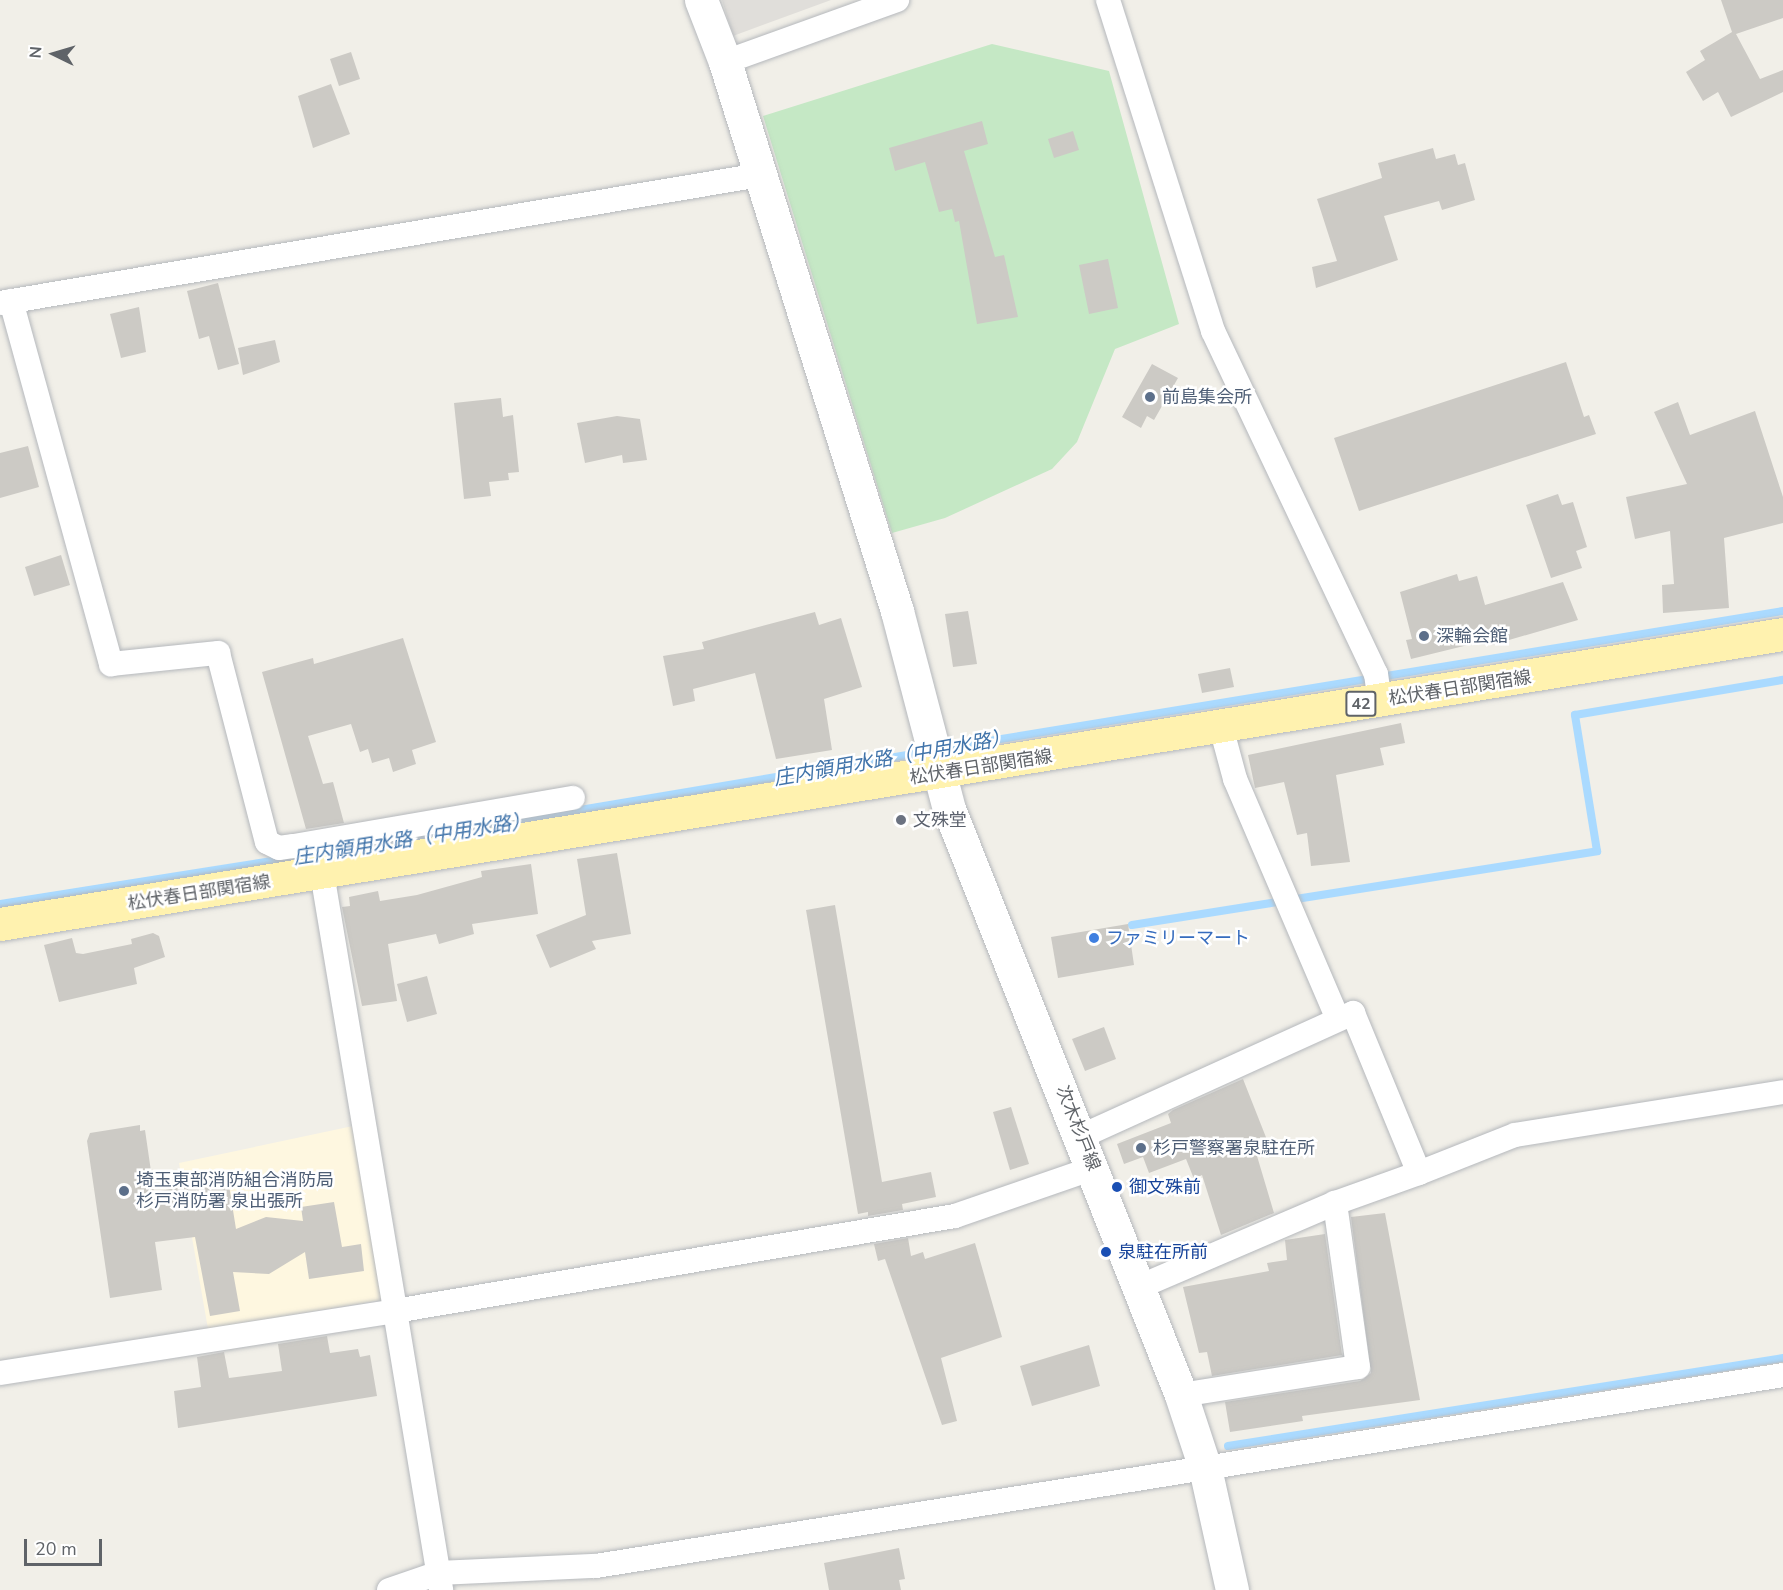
<!DOCTYPE html>
<html>
<head>
<meta charset="utf-8">
<style>
	body { margin:0 }
	#map { position:relative; width:1783px; height:1590px; overflow:hidden; background:#f1efe8; font-family:"Nunito Sans","Noto Sans JP",sans-serif }
	div>[style] { position:absolute }
	.commercial>* { inset:0; background:#fef7e0 }
	.industrial>* { inset:0; background:#e0deda }
	.green>* { inset:0; background:#c5e8c5 }
	.stream>* { height:8px; margin:-4px; padding:0 4px; transform-origin:4px; border-radius:4px; background:#aadaff }
	.building>* { inset:0; background:#cccac5 }
	.roads { filter:drop-shadow(0 0 2px #b5b8bc) drop-shadow(0 0 2px #b5b8bc) }
	.street>* { height:24px; margin:-12px; padding:0 12px; transform-origin:12px; border-radius:12px; background:#fff }
	.secondary>* { height:33px; margin:-16.5px; padding:0 16.5px; transform-origin:16.5px; border-radius:16.5px; background:#fff }
	.primary>* { height:33px; margin:-16.5px; padding:0 16.5px; transform-origin:16.5px; border-radius:16.5px; background:#fff2af }
	.dots>* { width:16px; height:16px; translate:-50% -50%; box-sizing:border-box; border:3px solid #fff; border-radius:50% }
	span { translate:-50% -50%; white-space:nowrap; text-align:center; line-height:1.15; -webkit-text-stroke:5px #fff; paint-order:stroke }
	.shield-label span { padding:2px 4px; background:#fff; border:2px solid; border-radius:4px; -webkit-text-stroke-width:0 }
	.shield-label { font-size:16px; color:#5f6368; font-weight:700 }
	.service-label { font-size:18px; color:#4e5e75 }
	.left { translate:0 -50%; text-align:left }
	.street-label { font-size:18px; color:#5f6368 }
	.worship-label { font-size:18px; color:#5b616d }
	.shop-label { font-size:18px; color:#366cbe }
	.transit-label { font-size:18px; color:#164399 }
	.water-label { font-size:20px; color:#4174aa; font-style:italic }
	.north { position:absolute; left:24px; top:24px; width:60px; height:60px; -webkit-text-stroke:4px #fff; paint-order:stroke; rotate:275deg; font-size:16px; font-weight:700; line-height:24px; text-align:center; color:#5f6368 }
	.north::after { content:''; display:block; margin:auto; width:21px; height:27px; background:#5f6368; clip-path:polygon(50% 0,100% 100%,50% 72%,0 100%) }
	.scale { position:absolute; left:24px; top:1539px; width:78px; height:27px; box-sizing:border-box; border:3px solid #5f6368; border-top:0; padding-left:8px; font-size:18px; line-height:21px; white-space:nowrap; color:#5f6368; -webkit-text-stroke:4px #fff; paint-order:stroke }
</style>
</head>
<body>
<div id="map">
	<div class="commercial">
		<div style="clip-path:polygon(353px 1126px,387px 1299px,208px 1329px,179px 1163px)"></div>
	</div>
	<div class="industrial">
		<div style="clip-path:polygon(722px 0,831px 0,733px 36px)"></div>
	</div>
	<div class="green">
		<div style="clip-path:polygon(992px 44px,1109px 71px,1179px 324px,1115px 349px,1077px 442px,1052px 469px,945px 518px,892px 533px,763px 116px)"></div>
	</div>
	<div class="stream">
		<div style="left:940px;top:749px;width:854px;rotate:-9.3deg"></div>
		<div style="left:348px;top:849px;width:585px;rotate:-9.54deg"></div>
		<div style="left:0;top:904px;width:293px;rotate:-9deg"></div>
		<div style="left:1132px;top:925px;width:471px;rotate:-9deg"></div>
		<div style="left:1597px;top:851px;width:138px;rotate:-99.2deg"></div>
		<div style="left:1575px;top:715px;width:211px;rotate:-9.6deg"></div>
		<div style="left:1228px;top:1446px;width:562px;rotate:-9.01deg"></div>
	</div>
	<div class="building">
		<div style="clip-path:polygon(1721px 0,1783px 0,1783px 18px,1736px 34px,1760px 79px,1783px 70px,1783px 92px,1731px 117px,1718px 92px,1703px 101px,1686px 72px,1705px 60px,1700px 51px,1732px 32px)"></div>
		<div style="clip-path:polygon(351px 52px,360px 79px,339px 86px,330px 59px)"></div>
		<div style="clip-path:polygon(331px 84px,350px 134px,313px 148px,298px 96px)"></div>
		<div style="clip-path:polygon(982px 121px,988px 144px,964px 151px,995px 257px,1004px 255px,1018px 317px,977px 324px,959px 221px,955px 222px,952px 209px,939px 212px,925px 162px,895px 171px,889px 148px)"></div>
		<div style="clip-path:polygon(1073px 131px,1079px 150px,1054px 158px,1048px 139px)"></div>
		<div style="clip-path:polygon(1433px 148px,1436px 159px,1455px 154px,1458px 165px,1465px 163px,1475px 200px,1442px 210px,1439px 201px,1384px 216px,1398px 260px,1316px 288px,1312px 267px,1337px 261px,1317px 199px,1382px 178px,1378px 163px)"></div>
		<div style="clip-path:polygon(1108px 259px,1118px 308px,1089px 314px,1079px 265px)"></div>
		<div style="clip-path:polygon(218px 283px,239px 364px,218px 370px,209px 336px,199px 339px,187px 291px)"></div>
		<div style="clip-path:polygon(139px 307px,146px 352px,121px 358px,110px 314px)"></div>
		<div style="clip-path:polygon(275px 340px,280px 362px,243px 375px,238px 348px)"></div>
		<div style="clip-path:polygon(1566px 362px,1584px 417px,1589px 415px,1596px 434px,1359px 511px,1334px 438px)"></div>
		<div style="clip-path:polygon(1152px 364px,1178px 378px,1154px 420px,1147px 416px,1141px 428px,1122px 417px)"></div>
		<div style="clip-path:polygon(501px 398px,503px 417px,513px 415px,519px 472px,508px 473px,509px 480px,489px 482px,491px 496px,464px 499px,454px 403px)"></div>
		<div style="clip-path:polygon(1678px 402px,1690px 435px,1755px 411px,1783px 497px,1783px 523px,1724px 538px,1729px 608px,1663px 613px,1662px 585px,1674px 584px,1670px 531px,1635px 539px,1626px 497px,1687px 484px,1654px 412px)"></div>
		<div style="clip-path:polygon(617px 416px,640px 419px,647px 460px,623px 463px,622px 455px,585px 463px,577px 423px)"></div>
		<div style="clip-path:polygon(28px 446px,39px 487px,0 498px,0 453px)"></div>
		<div style="clip-path:polygon(1558px 494px,1562px 505px,1573px 502px,1587px 547px,1576px 551px,1582px 568px,1551px 578px,1526px 505px)"></div>
		<div style="clip-path:polygon(61px 555px,70px 585px,34px 596px,25px 567px)"></div>
		<div style="clip-path:polygon(1457px 574px,1459px 581px,1477px 576px,1485px 605px,1563px 582px,1578px 620px,1492px 645px,1468px 645px,1411px 659px,1406px 640px,1412px 639px,1400px 592px)"></div>
		<div style="clip-path:polygon(968px 611px,977px 664px,953px 667px,945px 614px)"></div>
		<div style="clip-path:polygon(815px 612px,819px 625px,841px 618px,862px 687px,824px 699px,832px 750px,776px 759px,755px 673px,693px 689px,695px 701px,673px 706px,663px 656px,704px 649px,702px 642px)"></div>
		<div style="clip-path:polygon(403px 638px,436px 742px,412px 750px,416px 764px,393px 772px,389px 758px,372px 763px,368px 749px,360px 752px,351px 724px,308px 736px,323px 784px,333px 782px,344px 823px,306px 829px,262px 672px,313px 658px,314px 664px)"></div>
		<div style="clip-path:polygon(1230px 668px,1234px 687px,1202px 693px,1198px 674px)"></div>
		<div style="clip-path:polygon(1401px 723px,1405px 743px,1380px 748px,1384px 765px,1336px 775px,1350px 862px,1311px 866px,1307px 833px,1297px 835px,1284px 782px,1255px 788px,1248px 755px)"></div>
		<div style="clip-path:polygon(617px 853px,631px 934px,592px 941px,596px 949px,550px 968px,536px 935px,586px 915px,577px 859px)"></div>
		<div style="clip-path:polygon(531px 864px,538px 914px,472px 924px,474px 934px,439px 944px,436px 934px,388px 944px,397px 1001px,362px 1006px,342px 907px,350px 906px,349px 897px,378px 891px,380px 901px,417px 895px,482px 877px,481px 871px)"></div>
		<div style="clip-path:polygon(835px 905px,882px 1182px,931px 1172px,936px 1197px,902px 1204px,903px 1210px,868px 1216px,868px 1212px,858px 1214px,806px 910px)"></div>
		<div style="clip-path:polygon(1128px 924px,1134px 965px,1058px 978px,1051px 937px)"></div>
		<div style="clip-path:polygon(153px 933px,159px 936px,165px 957px,134px 968px,137px 984px,59px 1002px,44px 945px,72px 938px,76px 953px,83px 954px,132px 944px,131px 939px)"></div>
		<div style="clip-path:polygon(427px 976px,437px 1014px,407px 1022px,397px 984px)"></div>
		<div style="clip-path:polygon(1104px 1027px,1116px 1059px,1085px 1071px,1072px 1039px)"></div>
		<div style="clip-path:polygon(1243px 1079px,1271px 1150px,1257px 1156px,1274px 1213px,1221px 1235px,1202px 1175px,1194px 1179px,1186px 1159px,1149px 1173px,1143px 1157px,1124px 1164px,1117px 1144px,1171px 1123px,1168px 1114px,1173px 1110px)"></div>
		<div style="clip-path:polygon(1011px 1107px,1029px 1164px,1010px 1170px,993px 1112px)"></div>
		<div style="clip-path:polygon(140px 1125px,140px 1131px,145px 1130px,154px 1192px,228px 1179px,236px 1229px,266px 1217px,303px 1221px,301px 1207px,334px 1202px,342px 1247px,361px 1244px,364px 1271px,309px 1279px,305px 1252px,269px 1274px,233px 1272px,240px 1311px,210px 1316px,195px 1237px,155px 1242px,162px 1290px,110px 1298px,87px 1141px,90px 1133px)"></div>
		<div style="clip-path:polygon(1385px 1213px,1420px 1400px,1302px 1416px,1303px 1421px,1230px 1432px,1225px 1402px,1360px 1381px,1371px 1373px,1351px 1217px)"></div>
		<div style="clip-path:polygon(1325px 1234px,1342px 1355px,1212px 1376px,1207px 1352px,1199px 1353px,1183px 1287px,1269px 1271px,1267px 1263px,1287px 1260px,1285px 1240px)"></div>
		<div style="clip-path:polygon(908px 1238px,911px 1256px,923px 1252px,925px 1259px,975px 1243px,1002px 1337px,941px 1358px,957px 1421px,942px 1425px,885px 1259px,878px 1261px,874px 1244px)"></div>
		<div style="clip-path:polygon(327px 1336px,330px 1353px,358px 1349px,360px 1357px,370px 1355px,377px 1396px,178px 1428px,174px 1391px,201px 1387px,197px 1357px,224px 1352px,229px 1378px,282px 1371px,278px 1344px)"></div>
		<div style="clip-path:polygon(1089px 1345px,1100px 1386px,1032px 1406px,1020px 1366px)"></div>
		<div style="clip-path:polygon(899px 1548px,905px 1579px,899px 1580px,901px 1590px,829px 1590px,824px 1563px)"></div>
	</div>
	<div class="roads">
		<div class="street">
			<div style="left:1108px;top:0;width:347px;rotate:72.4deg"></div>
			<div style="left:1213px;top:331px;width:380px;rotate:64.6deg"></div>
			<div style="left:1376px;top:674px;width:27px;rotate:82deg"></div>
			<div style="left:725px;top:62px;width:183px;rotate:-19.8deg"></div>
			<div style="left:11px;top:301px;width:377px;rotate:74.6deg"></div>
			<div style="left:111px;top:664px;width:108px;rotate:-5.9deg"></div>
			<div style="left:218px;top:653px;width:195px;rotate:75.5deg"></div>
			<div style="left:267px;top:842px;width:13px;rotate:27deg"></div>
			<div style="left:279px;top:848px;width:15px;rotate:-8deg"></div>
			<div style="left:294px;top:846px;width:283px;rotate:-9.8deg"></div>
			<div style="left:0;top:303px;width:771px;rotate:-9.56deg"></div>
			<div style="left:1221px;top:727px;width:54px;rotate:74.9deg"></div>
			<div style="left:1235px;top:779px;width:261px;rotate:66.8deg"></div>
			<div style="left:322px;top:873px;width:444px;rotate:80.5deg"></div>
			<div style="left:395px;top:1311px;width:568px;rotate:-9.63deg"></div>
			<div style="left:955px;top:1216px;width:147px;rotate:-19.1deg"></div>
			<div style="left:1082px;top:1136px;width:298px;rotate:-24.4deg"></div>
			<div style="left:1353px;top:1013px;width:173px;rotate:67.6deg"></div>
			<div style="left:1419px;top:1173px;width:89px;rotate:160.3deg"></div>
			<div style="left:1335px;top:1203px;width:211px;rotate:156.8deg"></div>
			<div style="left:1419px;top:1173px;width:103px;rotate:-21.6deg"></div>
			<div style="left:1515px;top:1135px;width:271px;rotate:-9.1deg"></div>
			<div style="left:0;top:1373px;width:400px;rotate:-8.9deg"></div>
			<div style="left:395px;top:1311px;width:283px;rotate:80.6deg"></div>
			<div style="left:1181px;top:1395px;width:179px;rotate:-9deg"></div>
			<div style="left:1358px;top:1367px;width:166px;rotate:-98deg"></div>
			<div style="left:389px;top:1590px;width:53px;rotate:-18.8deg"></div>
			<div style="left:439px;top:1573px;width:157px;rotate:-2.6deg"></div>
			<div style="left:596px;top:1566px;width:1202px;rotate:-9.14deg"></div>
		</div>
		<div class="secondary">
			<div style="left:701px;top:0;width:66px;rotate:68.8deg"></div>
			<div style="left:725px;top:62px;width:575px;rotate:72.6deg"></div>
			<div style="left:897px;top:611px;width:205px;rotate:75.3deg"></div>
			<div style="left:949px;top:809px;width:630px;rotate:68.4deg"></div>
			<div style="left:1181px;top:1395px;width:77px;rotate:71.8deg"></div>
			<div style="left:1205px;top:1468px;width:125px;rotate:77.5deg"></div>
		</div>
		<div class="primary">
			<div style="left:0;top:924px;width:1806px;rotate:-9.24deg"></div>
		</div>
	</div>
	<div class="dots">
		<div style="left:1150px;top:397px;background:#5c6f8a"></div>
		<div style="left:1424px;top:636px;background:#5c6f8a"></div>
		<div style="left:901px;top:820px;background:#6b7280"></div>
		<div style="left:1094px;top:938px;background:#3f7fe0"></div>
		<div style="left:1141px;top:1148px;background:#5c6f8a"></div>
		<div style="left:1117px;top:1187px;background:#1a4fb4"></div>
		<div style="left:124px;top:1191px;background:#5c6f8a"></div>
		<div style="left:1106px;top:1252px;background:#1a4fb4"></div>
	</div>
	<div class="shield-label">
		<span style="left:1361px;top:704px">42</span>
	</div>
	<div class="service-label">
		<span class="left" style="left:1162px;top:397px">前島集会所</span>
		<span class="left" style="left:1436px;top:636px">深輪会館</span>
		<span class="left" style="left:1153px;top:1148px">杉戸警察署泉駐在所</span>
		<span class="left" style="left:136px;top:1191px">埼玉東部消防組合消防局<br>杉戸消防署 泉出張所</span>
	</div>
	<div class="street-label">
		<span style="left:1460px;top:688px;rotate:-9deg">松伏春日部関宿線</span>
		<span style="left:981px;top:767px;rotate:-9deg">松伏春日部関宿線</span>
		<span style="left:199px;top:893px;rotate:-9deg">松伏春日部関宿線</span>
		<span style="left:1078px;top:1128px;rotate:68deg">次木杉戸線</span>
	</div>
	<div class="worship-label">
		<span class="left" style="left:913px;top:820px">文殊堂</span>
	</div>
	<div class="shop-label">
		<span class="left" style="left:1106px;top:938px">ファミリーマート</span>
	</div>
	<div class="transit-label">
		<span class="left" style="left:1129px;top:1187px">御文殊前</span>
		<span class="left" style="left:1118px;top:1252px">泉駐在所前</span>
	</div>
	<div class="water-label">
		<span style="left:892px;top:758px;rotate:-10deg">庄内領用水路（中用水路）</span>
		<span style="left:412px;top:839px;rotate:-9deg">庄内領用水路（中用水路）</span>
	</div>
	<div class="north">N</div>
	<div class="scale">20 m</div>
</div>
</body>
</html>
